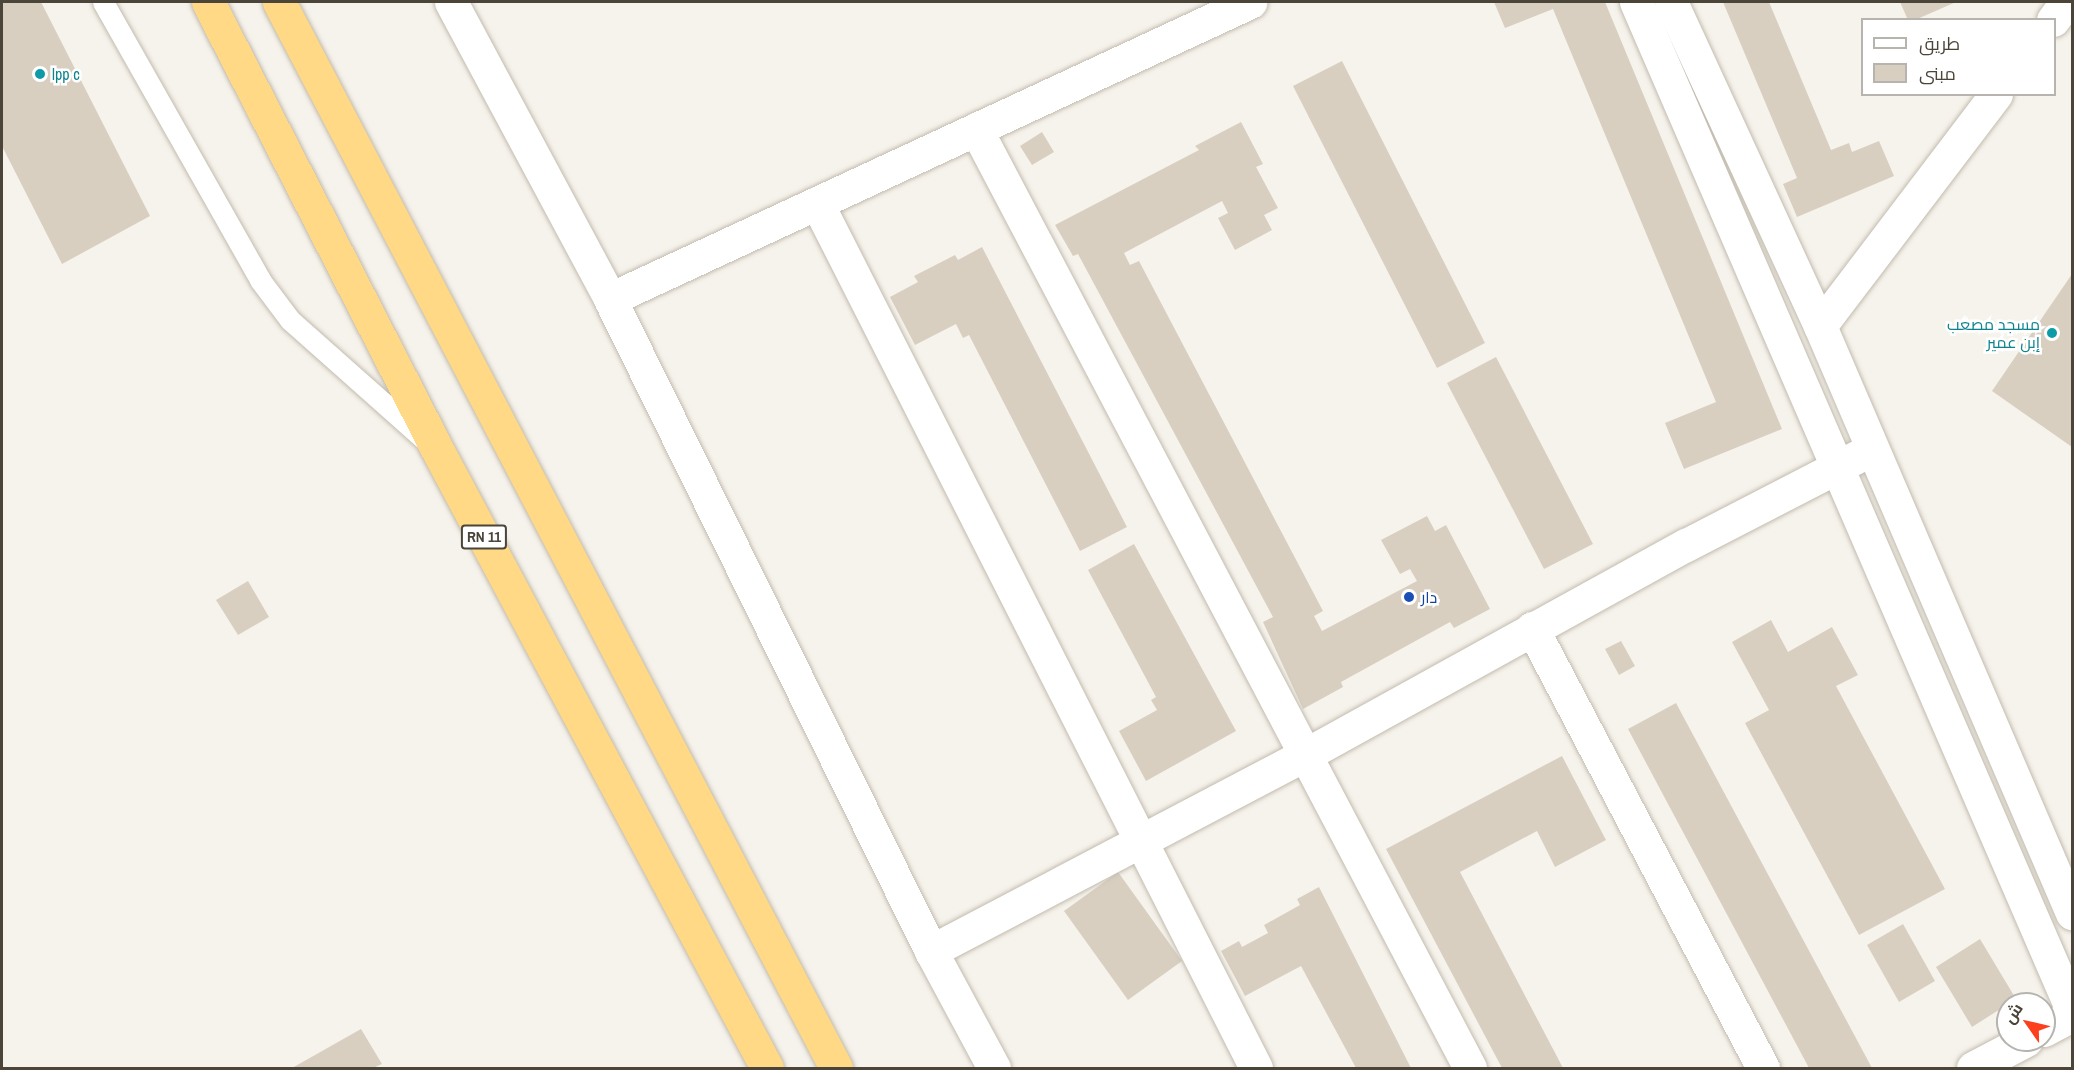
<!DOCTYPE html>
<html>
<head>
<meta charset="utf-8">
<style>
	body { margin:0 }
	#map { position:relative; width:2074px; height:1070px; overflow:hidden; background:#f6f3ec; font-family:"Archivo Narrow",Cairo,sans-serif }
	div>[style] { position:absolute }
	.building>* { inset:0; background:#d8cfc1 }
	.roads { filter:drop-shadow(0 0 2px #c2bbae) drop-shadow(0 0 2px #c2bbae) }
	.service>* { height:21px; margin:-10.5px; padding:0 10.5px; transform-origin:10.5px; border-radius:10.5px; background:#fff }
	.minor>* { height:33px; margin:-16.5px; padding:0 16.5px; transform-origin:16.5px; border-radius:16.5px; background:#fff }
	.trunk>* { height:33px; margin:-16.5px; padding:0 16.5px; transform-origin:16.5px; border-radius:16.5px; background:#ffd985 }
	.dots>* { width:16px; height:16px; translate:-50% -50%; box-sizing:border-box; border:3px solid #fff; border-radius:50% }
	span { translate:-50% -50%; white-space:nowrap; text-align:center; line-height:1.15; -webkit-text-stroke:5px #fff; paint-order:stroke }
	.shield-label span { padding:2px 4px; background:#fff; border:2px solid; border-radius:4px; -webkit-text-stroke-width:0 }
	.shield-label { font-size:15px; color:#4b4439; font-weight:700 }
	.culture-label { font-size:16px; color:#0d838f }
	.left { translate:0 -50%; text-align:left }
	.right { translate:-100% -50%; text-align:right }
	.transit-label { font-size:16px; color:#164399 }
	.frame { position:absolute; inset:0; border:3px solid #4b4439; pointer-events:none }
	.legend { position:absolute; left:1861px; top:18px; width:195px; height:78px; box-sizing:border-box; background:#fff; border:2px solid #b7b4b0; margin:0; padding:8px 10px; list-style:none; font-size:18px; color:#4b4439 }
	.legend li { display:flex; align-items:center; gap:12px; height:30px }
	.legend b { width:30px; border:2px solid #b7b4b0 }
	.north { position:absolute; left:1996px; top:992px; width:60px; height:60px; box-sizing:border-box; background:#fff; border:2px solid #b7b4b0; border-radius:50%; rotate:304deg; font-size:16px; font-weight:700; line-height:24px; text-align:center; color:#4b4439 }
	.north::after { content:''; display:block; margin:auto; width:21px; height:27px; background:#fc3f1d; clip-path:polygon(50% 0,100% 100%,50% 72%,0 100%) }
</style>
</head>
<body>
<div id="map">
	<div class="building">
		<div style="clip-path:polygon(2px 2px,41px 2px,150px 216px,62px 264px,2px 146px)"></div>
		<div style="clip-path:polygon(1494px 2px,1605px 2px,1782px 429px,1684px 469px,1665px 423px,1716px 402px,1553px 9px,1505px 28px)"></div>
		<div style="clip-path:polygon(1723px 2px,1769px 2px,1831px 150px,1849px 143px,1852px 152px,1879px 141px,1894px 176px,1797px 217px,1783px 184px,1797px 178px)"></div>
		<div style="clip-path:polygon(1900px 2px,1956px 2px,1915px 20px,1908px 20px)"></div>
		<div style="clip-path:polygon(1342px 61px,1485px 343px,1437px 368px,1293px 86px)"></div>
		<div style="clip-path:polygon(1241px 122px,1263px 164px,1256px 167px,1278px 208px,1264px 215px,1272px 230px,1235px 250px,1218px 218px,1228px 213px,1222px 201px,1124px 253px,1130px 265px,1139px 261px,1323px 611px,1314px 616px,1322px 631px,1417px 581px,1410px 569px,1400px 574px,1381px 540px,1427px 516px,1435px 531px,1446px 525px,1490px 609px,1454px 628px,1450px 622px,1341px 682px,1343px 687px,1303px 709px,1263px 622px,1273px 617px,1078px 254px,1073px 256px,1055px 225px,1199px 150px,1195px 146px)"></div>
		<div style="clip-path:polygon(1042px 132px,1054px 152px,1032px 165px,1020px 146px)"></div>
		<div style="clip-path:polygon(982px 247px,1127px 527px,1080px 551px,969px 335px,963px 338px,956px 324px,915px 345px,890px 297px,918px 282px,914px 276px,955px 255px,958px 260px)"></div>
		<div style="clip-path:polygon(2072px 274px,2072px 447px,1992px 391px)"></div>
		<div style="clip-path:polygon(1496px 357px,1593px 544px,1544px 569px,1447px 383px)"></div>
		<div style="clip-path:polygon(1134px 544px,1236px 731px,1146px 781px,1119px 731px,1157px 710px,1151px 700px,1156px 697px,1088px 570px)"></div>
		<div style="clip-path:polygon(248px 581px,269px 617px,238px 635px,216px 600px)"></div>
		<div style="clip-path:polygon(1771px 620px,1788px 652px,1832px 627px,1858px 675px,1836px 686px,1945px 889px,1859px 935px,1745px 723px,1769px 710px,1732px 642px)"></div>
		<div style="clip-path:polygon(1621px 641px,1635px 666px,1619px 675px,1605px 649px)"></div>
		<div style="clip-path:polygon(1676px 703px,1872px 1068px,1809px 1068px,1628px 729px)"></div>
		<div style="clip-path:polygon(1562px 756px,1606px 840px,1555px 867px,1537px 831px,1460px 872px,1563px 1068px,1502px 1068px,1386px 849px)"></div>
		<div style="clip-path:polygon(1118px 872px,1182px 961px,1128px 1000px,1064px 911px)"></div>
		<div style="clip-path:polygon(1319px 887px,1411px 1068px,1356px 1068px,1301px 966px,1245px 996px,1221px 951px,1239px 941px,1242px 947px,1268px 933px,1264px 925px,1300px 905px,1297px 899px)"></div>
		<div style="clip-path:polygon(1903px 924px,1935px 981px,1899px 1002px,1867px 945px)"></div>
		<div style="clip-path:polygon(1980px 939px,2016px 999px,1972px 1027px,1936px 967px)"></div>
		<div style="clip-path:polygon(361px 1029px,382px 1064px,373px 1068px,292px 1068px)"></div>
	</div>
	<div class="roads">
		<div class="service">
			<div style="left:103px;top:2px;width:319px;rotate:60.5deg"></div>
			<div style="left:260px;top:280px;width:50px;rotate:53.1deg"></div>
			<div style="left:290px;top:320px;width:179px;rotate:41.6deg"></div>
		</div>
		<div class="minor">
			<div style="left:451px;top:2px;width:337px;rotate:61.8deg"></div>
			<div style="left:610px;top:299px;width:727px;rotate:63.79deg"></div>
			<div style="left:931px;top:951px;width:133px;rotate:61.7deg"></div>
			<div style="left:1636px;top:2px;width:1098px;rotate:66.61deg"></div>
			<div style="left:1671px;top:2px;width:357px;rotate:65.3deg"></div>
			<div style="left:1820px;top:326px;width:639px;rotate:66.77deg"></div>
			<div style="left:2053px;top:20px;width:22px;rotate:-54deg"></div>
			<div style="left:976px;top:129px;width:1061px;rotate:62.25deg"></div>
			<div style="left:817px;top:203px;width:970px;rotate:63.09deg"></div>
			<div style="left:610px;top:299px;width:706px;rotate:-24.89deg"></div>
			<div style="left:1820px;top:326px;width:291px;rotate:-52.8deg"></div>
			<div style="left:1532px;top:628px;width:497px;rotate:62.3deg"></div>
			<div style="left:931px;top:951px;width:422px;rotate:-27.7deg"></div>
			<div style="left:1305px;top:755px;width:435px;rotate:-28.9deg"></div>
			<div style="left:1686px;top:545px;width:209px;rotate:-27.3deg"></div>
			<div style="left:2044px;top:1030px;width:32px;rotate:-28deg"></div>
			<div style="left:1973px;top:1068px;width:60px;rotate:-27.8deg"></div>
		</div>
		<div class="trunk">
			<div style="left:208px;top:2px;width:507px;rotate:62.88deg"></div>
			<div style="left:439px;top:453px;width:697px;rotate:61.93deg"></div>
			<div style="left:279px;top:2px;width:1203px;rotate:62.41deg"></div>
		</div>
	</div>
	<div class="dots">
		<div style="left:40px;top:74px;background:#0f9aa8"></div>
		<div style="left:2052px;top:333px;background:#0f9aa8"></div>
		<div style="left:1409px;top:597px;background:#1a4fb4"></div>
	</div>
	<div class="shield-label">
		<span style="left:484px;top:537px">RN 11</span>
	</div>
	<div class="culture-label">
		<span class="left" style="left:52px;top:74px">lpp c</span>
		<span class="right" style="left:2040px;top:333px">مسجد مصعب<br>إبن عمير</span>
	</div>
	<div class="transit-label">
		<span class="left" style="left:1421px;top:597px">دار</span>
	</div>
	<div class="frame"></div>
	<ul class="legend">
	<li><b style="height:8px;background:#fff"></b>طريق</li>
	<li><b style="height:16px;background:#d8cfc1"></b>مبنى</li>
	</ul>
	<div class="north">ش</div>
</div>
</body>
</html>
